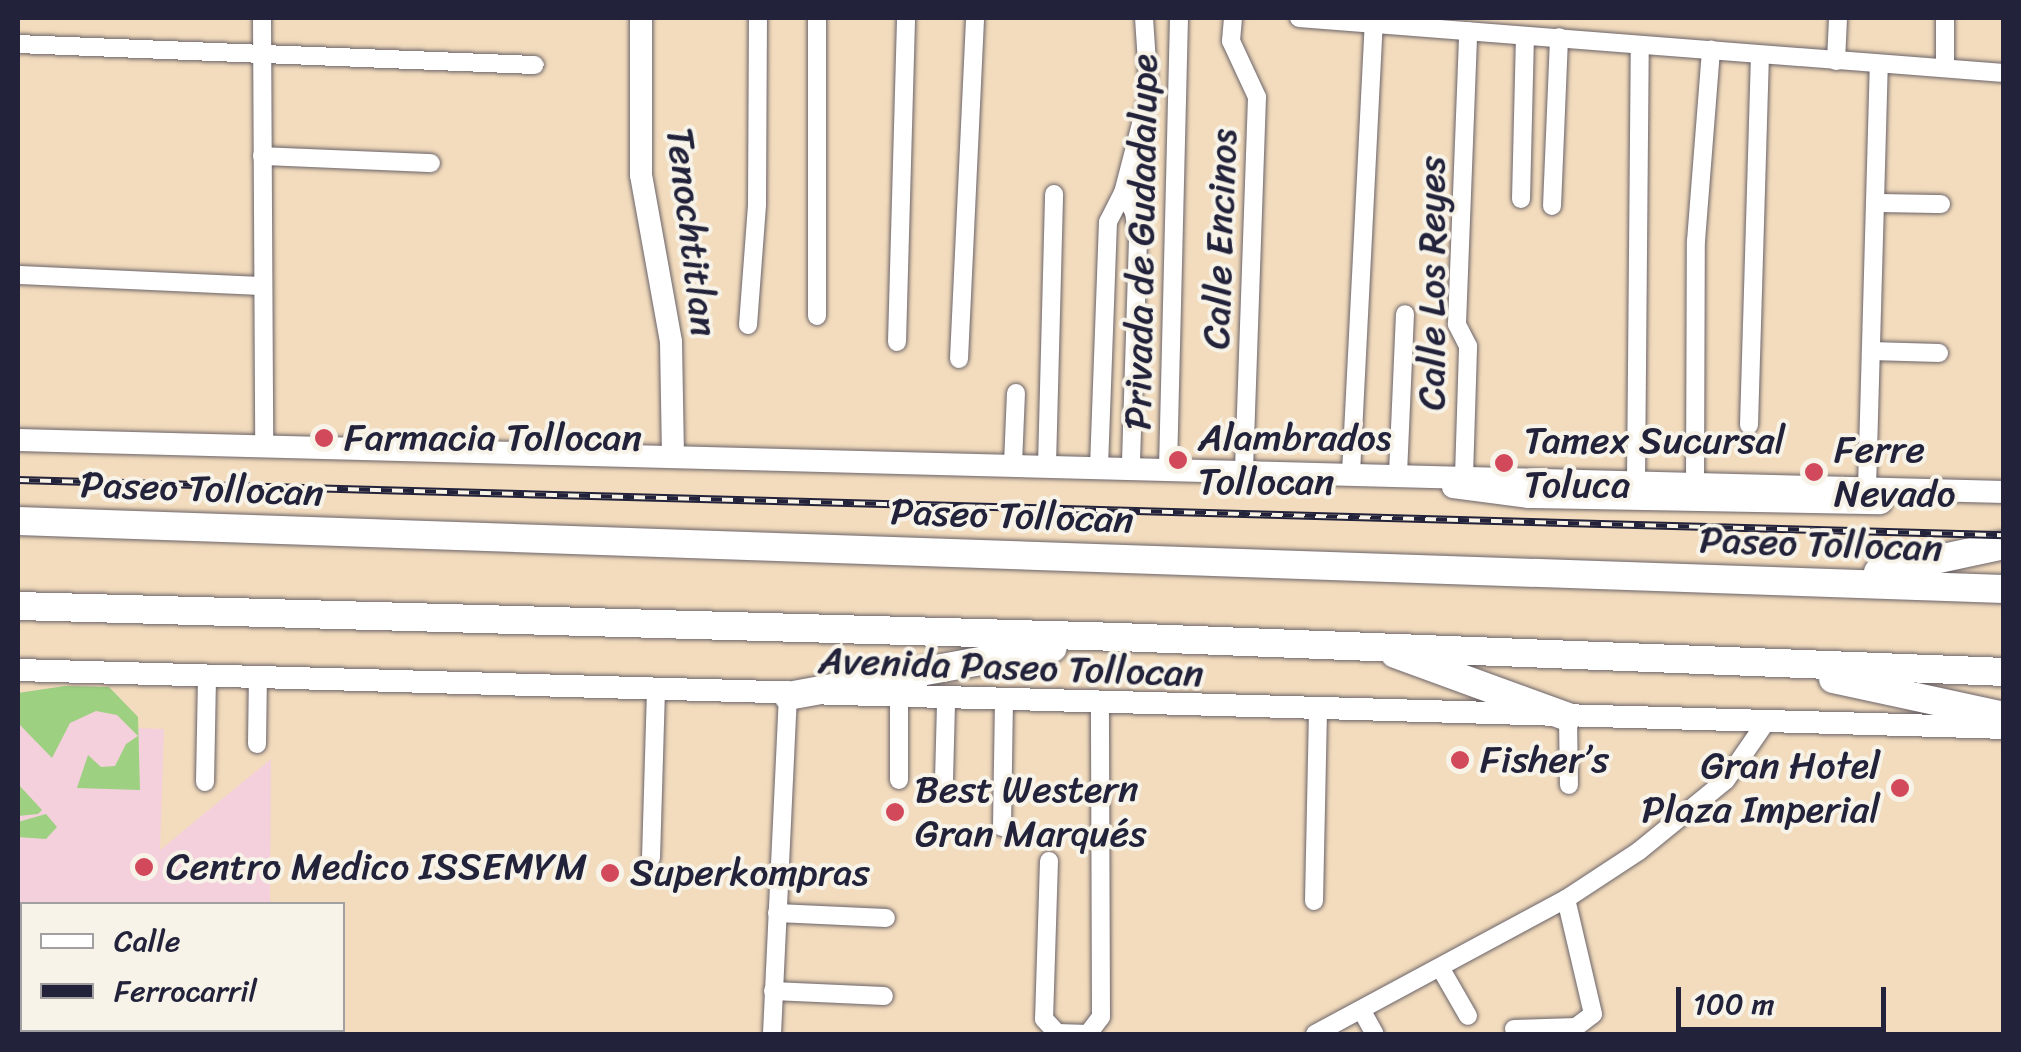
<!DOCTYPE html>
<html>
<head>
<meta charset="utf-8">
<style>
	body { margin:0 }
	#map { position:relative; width:2021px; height:1052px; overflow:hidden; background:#f3dcbd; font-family:Sriracha,sans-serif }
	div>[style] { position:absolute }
	.built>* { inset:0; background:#f4cfdc }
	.green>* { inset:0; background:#9dd080 }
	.roads { filter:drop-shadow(0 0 2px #6b6368) drop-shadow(0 0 2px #6b6368) }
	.minor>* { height:18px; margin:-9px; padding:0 9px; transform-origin:9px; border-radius:9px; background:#fff }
	.major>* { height:22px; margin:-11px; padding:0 11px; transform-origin:11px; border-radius:11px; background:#fff }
	.highway>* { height:28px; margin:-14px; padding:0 14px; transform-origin:14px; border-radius:14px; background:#fff }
	.rail>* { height:8px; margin-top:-4px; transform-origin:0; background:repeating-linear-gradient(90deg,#f7f3e8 0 11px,#22223b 0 22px); box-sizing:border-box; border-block:2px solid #22223b }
	.dots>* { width:28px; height:28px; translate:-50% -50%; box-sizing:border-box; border:5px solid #f7f3e8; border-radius:50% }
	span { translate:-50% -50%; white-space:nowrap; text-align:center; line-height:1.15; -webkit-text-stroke:8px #f7f3e8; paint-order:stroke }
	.street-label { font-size:38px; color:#22223b }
	.poi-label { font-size:38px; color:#22223b }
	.left { translate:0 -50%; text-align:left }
	.right { translate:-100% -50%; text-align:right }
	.frame { position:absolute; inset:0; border:20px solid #22223b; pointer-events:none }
	.legend { position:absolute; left:20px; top:902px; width:325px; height:130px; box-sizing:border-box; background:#f7f3e8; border:2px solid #a29fa3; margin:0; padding:12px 18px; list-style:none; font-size:30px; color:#22223b }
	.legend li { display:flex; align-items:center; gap:20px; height:50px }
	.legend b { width:50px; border:2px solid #a29fa3 }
	.scale { position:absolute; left:1676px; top:987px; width:210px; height:45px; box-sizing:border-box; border:5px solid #22223b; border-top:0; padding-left:12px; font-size:30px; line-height:35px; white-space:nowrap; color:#22223b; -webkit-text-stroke:8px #f7f3e8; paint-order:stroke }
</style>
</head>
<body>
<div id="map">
	<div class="built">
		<div style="clip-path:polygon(65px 686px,109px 687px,138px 717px,135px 728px,164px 729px,160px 850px,271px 759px,270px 904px,22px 904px,22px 1030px,189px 1030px,186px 1034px,18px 1034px,18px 693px)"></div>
	</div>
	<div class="green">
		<div style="clip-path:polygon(65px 686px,109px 687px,138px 717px,140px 790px,77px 788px,88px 755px,101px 767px,115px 766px,126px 744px,138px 736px,117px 715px,96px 711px,70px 723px,52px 758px,18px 723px,18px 693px)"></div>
		<div style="clip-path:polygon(18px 784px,42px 810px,38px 814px,18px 816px)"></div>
		<div style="clip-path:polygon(46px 814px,57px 827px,46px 839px,18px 837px,18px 822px)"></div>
	</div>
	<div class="roads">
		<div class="minor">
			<div style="left:262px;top:18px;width:429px;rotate:89.7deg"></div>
			<div style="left:817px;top:18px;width:298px;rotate:90deg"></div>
			<div style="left:1233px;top:18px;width:23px;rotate:95deg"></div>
			<div style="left:1231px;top:41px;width:62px;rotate:65.1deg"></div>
			<div style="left:1257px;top:97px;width:373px;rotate:92deg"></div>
			<div style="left:1299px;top:18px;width:707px;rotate:4.46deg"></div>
			<div style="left:18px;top:44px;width:517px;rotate:2.33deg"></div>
			<div style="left:1836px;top:61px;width:43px;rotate:-87.3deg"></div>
			<div style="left:1945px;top:68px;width:50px;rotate:-90deg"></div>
			<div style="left:262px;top:156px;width:169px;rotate:2.4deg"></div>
			<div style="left:1123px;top:193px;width:22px;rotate:60deg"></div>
			<div style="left:1134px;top:212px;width:27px;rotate:82deg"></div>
			<div style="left:1138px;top:239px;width:228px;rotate:91.8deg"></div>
			<div style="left:1521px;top:199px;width:163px;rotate:-88.6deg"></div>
			<div style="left:1875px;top:203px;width:66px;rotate:0.9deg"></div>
			<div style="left:1552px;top:206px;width:169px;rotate:-87.6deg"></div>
			<div style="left:18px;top:275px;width:245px;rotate:2.6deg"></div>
			<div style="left:748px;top:325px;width:121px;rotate:-85.7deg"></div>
			<div style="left:757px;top:204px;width:186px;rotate:-89.7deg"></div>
			<div style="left:897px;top:342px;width:324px;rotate:-88.4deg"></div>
			<div style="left:1871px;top:351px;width:68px;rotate:1.7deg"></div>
			<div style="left:959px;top:359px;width:341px;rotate:-87.3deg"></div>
			<div style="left:1749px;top:425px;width:370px;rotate:-88.3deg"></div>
			<div style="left:1013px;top:464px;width:71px;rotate:-87.6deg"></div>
			<div style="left:1047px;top:465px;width:271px;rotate:-88.5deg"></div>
			<div style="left:1099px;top:467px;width:245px;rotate:-87.9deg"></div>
			<div style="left:1108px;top:222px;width:33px;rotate:-63deg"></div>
			<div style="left:1123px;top:193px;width:103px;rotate:-75.4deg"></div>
			<div style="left:1149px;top:93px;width:75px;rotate:-93.8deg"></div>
			<div style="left:1168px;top:468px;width:450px;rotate:-88.6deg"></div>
			<div style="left:1351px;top:473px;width:451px;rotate:-87.1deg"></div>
			<div style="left:1398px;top:474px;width:160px;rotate:-87.5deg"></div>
			<div style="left:1464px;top:476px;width:130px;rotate:-88.2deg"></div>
			<div style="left:1468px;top:346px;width:25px;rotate:-117deg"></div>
			<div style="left:1457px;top:324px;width:293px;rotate:-87.8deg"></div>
			<div style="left:1636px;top:480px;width:435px;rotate:-89.5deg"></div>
			<div style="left:1695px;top:482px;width:241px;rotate:-89.8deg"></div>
			<div style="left:1696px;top:241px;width:192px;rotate:-85.5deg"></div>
			<div style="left:1867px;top:488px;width:424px;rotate:-88.4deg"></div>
			<div style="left:1568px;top:717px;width:68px;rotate:89.2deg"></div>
			<div style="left:257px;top:744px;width:68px;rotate:-89.2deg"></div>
			<div style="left:899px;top:780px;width:81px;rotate:-90deg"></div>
			<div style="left:944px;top:780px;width:79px;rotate:-88.5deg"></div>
			<div style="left:205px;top:782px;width:107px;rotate:-88.9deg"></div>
			<div style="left:1002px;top:827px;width:125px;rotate:-89.1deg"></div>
			<div style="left:651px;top:858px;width:169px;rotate:-88.3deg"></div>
			<div style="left:1049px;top:861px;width:158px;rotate:91.8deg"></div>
			<div style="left:1044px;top:1019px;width:19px;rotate:47deg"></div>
			<div style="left:1057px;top:1033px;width:31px;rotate:2deg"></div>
			<div style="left:1088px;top:1034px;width:21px;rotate:-53deg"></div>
			<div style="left:1101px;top:1017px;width:312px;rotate:-90.2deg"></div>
			<div style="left:1314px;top:901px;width:191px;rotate:-88.8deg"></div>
			<div style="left:777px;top:913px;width:109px;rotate:2.6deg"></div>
			<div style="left:1441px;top:969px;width:54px;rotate:60.1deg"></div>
			<div style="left:773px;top:991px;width:111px;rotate:2.6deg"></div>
			<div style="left:1362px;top:1011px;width:26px;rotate:61deg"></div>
			<div style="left:1514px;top:1029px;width:62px;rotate:-1.8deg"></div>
			<div style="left:1576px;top:1027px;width:21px;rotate:-37deg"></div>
			<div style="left:1593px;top:1014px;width:118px;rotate:-103.2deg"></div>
			<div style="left:772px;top:1034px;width:338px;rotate:-87.3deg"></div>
			<div style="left:1315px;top:1034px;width:285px;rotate:-28.3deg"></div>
			<div style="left:1566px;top:899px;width:87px;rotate:-33.3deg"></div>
			<div style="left:1639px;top:851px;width:112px;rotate:-39.2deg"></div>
			<div style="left:1726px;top:780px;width:70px;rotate:-55.4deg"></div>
		</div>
		<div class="major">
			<div style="left:641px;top:18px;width:157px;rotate:90deg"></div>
			<div style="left:641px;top:175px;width:170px;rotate:79.8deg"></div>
			<div style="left:671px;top:342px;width:114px;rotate:89deg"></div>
			<div style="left:18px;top:440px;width:1987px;rotate:1.5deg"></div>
			<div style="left:1453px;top:487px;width:77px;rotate:7.5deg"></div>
			<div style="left:1529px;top:497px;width:352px;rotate:1deg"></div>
			<div style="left:18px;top:670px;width:1987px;rotate:1.67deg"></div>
		</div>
		<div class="highway">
			<div style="left:18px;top:521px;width:1987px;rotate:1.96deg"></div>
			<div style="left:1878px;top:572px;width:129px;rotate:-12.1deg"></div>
			<div style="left:18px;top:606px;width:1101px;rotate:1.61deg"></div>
			<div style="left:1119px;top:637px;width:886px;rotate:2.26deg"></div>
			<div style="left:1395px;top:654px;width:184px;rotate:20deg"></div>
			<div style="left:1833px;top:679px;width:175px;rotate:12.2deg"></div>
			<div style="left:788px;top:696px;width:269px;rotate:-10.3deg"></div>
		</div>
	</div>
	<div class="rail">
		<div style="left:18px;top:480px;width:1987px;rotate:1.59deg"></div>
	</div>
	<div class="dots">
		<div style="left:324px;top:438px;background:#d1495b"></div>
		<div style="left:1178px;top:460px;background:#d1495b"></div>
		<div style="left:1504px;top:463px;background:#d1495b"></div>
		<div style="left:1814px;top:472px;background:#d1495b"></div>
		<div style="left:1460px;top:760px;background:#d1495b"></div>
		<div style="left:1900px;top:788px;background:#d1495b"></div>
		<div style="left:895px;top:812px;background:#d1495b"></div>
		<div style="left:144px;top:867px;background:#d1495b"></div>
		<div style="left:610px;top:873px;background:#d1495b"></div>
	</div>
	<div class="street-label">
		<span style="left:692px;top:232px;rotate:83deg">Tenochtitlan</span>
		<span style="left:1220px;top:239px;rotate:-88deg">Calle Encinos</span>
		<span style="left:1141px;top:242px;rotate:-89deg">Privada de Gudadalupe</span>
		<span style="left:1432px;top:283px;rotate:-90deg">Calle Los Reyes</span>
		<span style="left:202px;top:489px;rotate:2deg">Paseo Tollocan</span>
		<span style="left:1012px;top:516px;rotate:2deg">Paseo Tollocan</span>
		<span style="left:1821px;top:544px;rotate:2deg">Paseo Tollocan</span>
		<span style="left:1011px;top:667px;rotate:2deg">Avenida Paseo Tollocan</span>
	</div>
	<div class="poi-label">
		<span class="left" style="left:344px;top:438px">Farmacia Tollocan</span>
		<span class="left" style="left:1198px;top:460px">Alambrados<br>Tollocan</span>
		<span class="left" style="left:1524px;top:463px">Tamex Sucursal<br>Toluca</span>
		<span class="left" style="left:1834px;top:472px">Ferre<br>Nevado</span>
		<span class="left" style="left:1480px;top:760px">Fisher’s</span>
		<span class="right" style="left:1880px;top:788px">Gran Hotel<br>Plaza Imperial</span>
		<span class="left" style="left:915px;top:812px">Best Western<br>Gran Marqués</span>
		<span class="left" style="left:166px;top:867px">Centro Medico ISSEMYM</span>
		<span class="left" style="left:630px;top:873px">Superkompras</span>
	</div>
	<div class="frame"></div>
	<ul class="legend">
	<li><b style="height:12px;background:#fff"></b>Calle</li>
	<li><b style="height:12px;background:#22223b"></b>Ferrocarril</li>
	</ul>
	<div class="scale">100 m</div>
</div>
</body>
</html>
